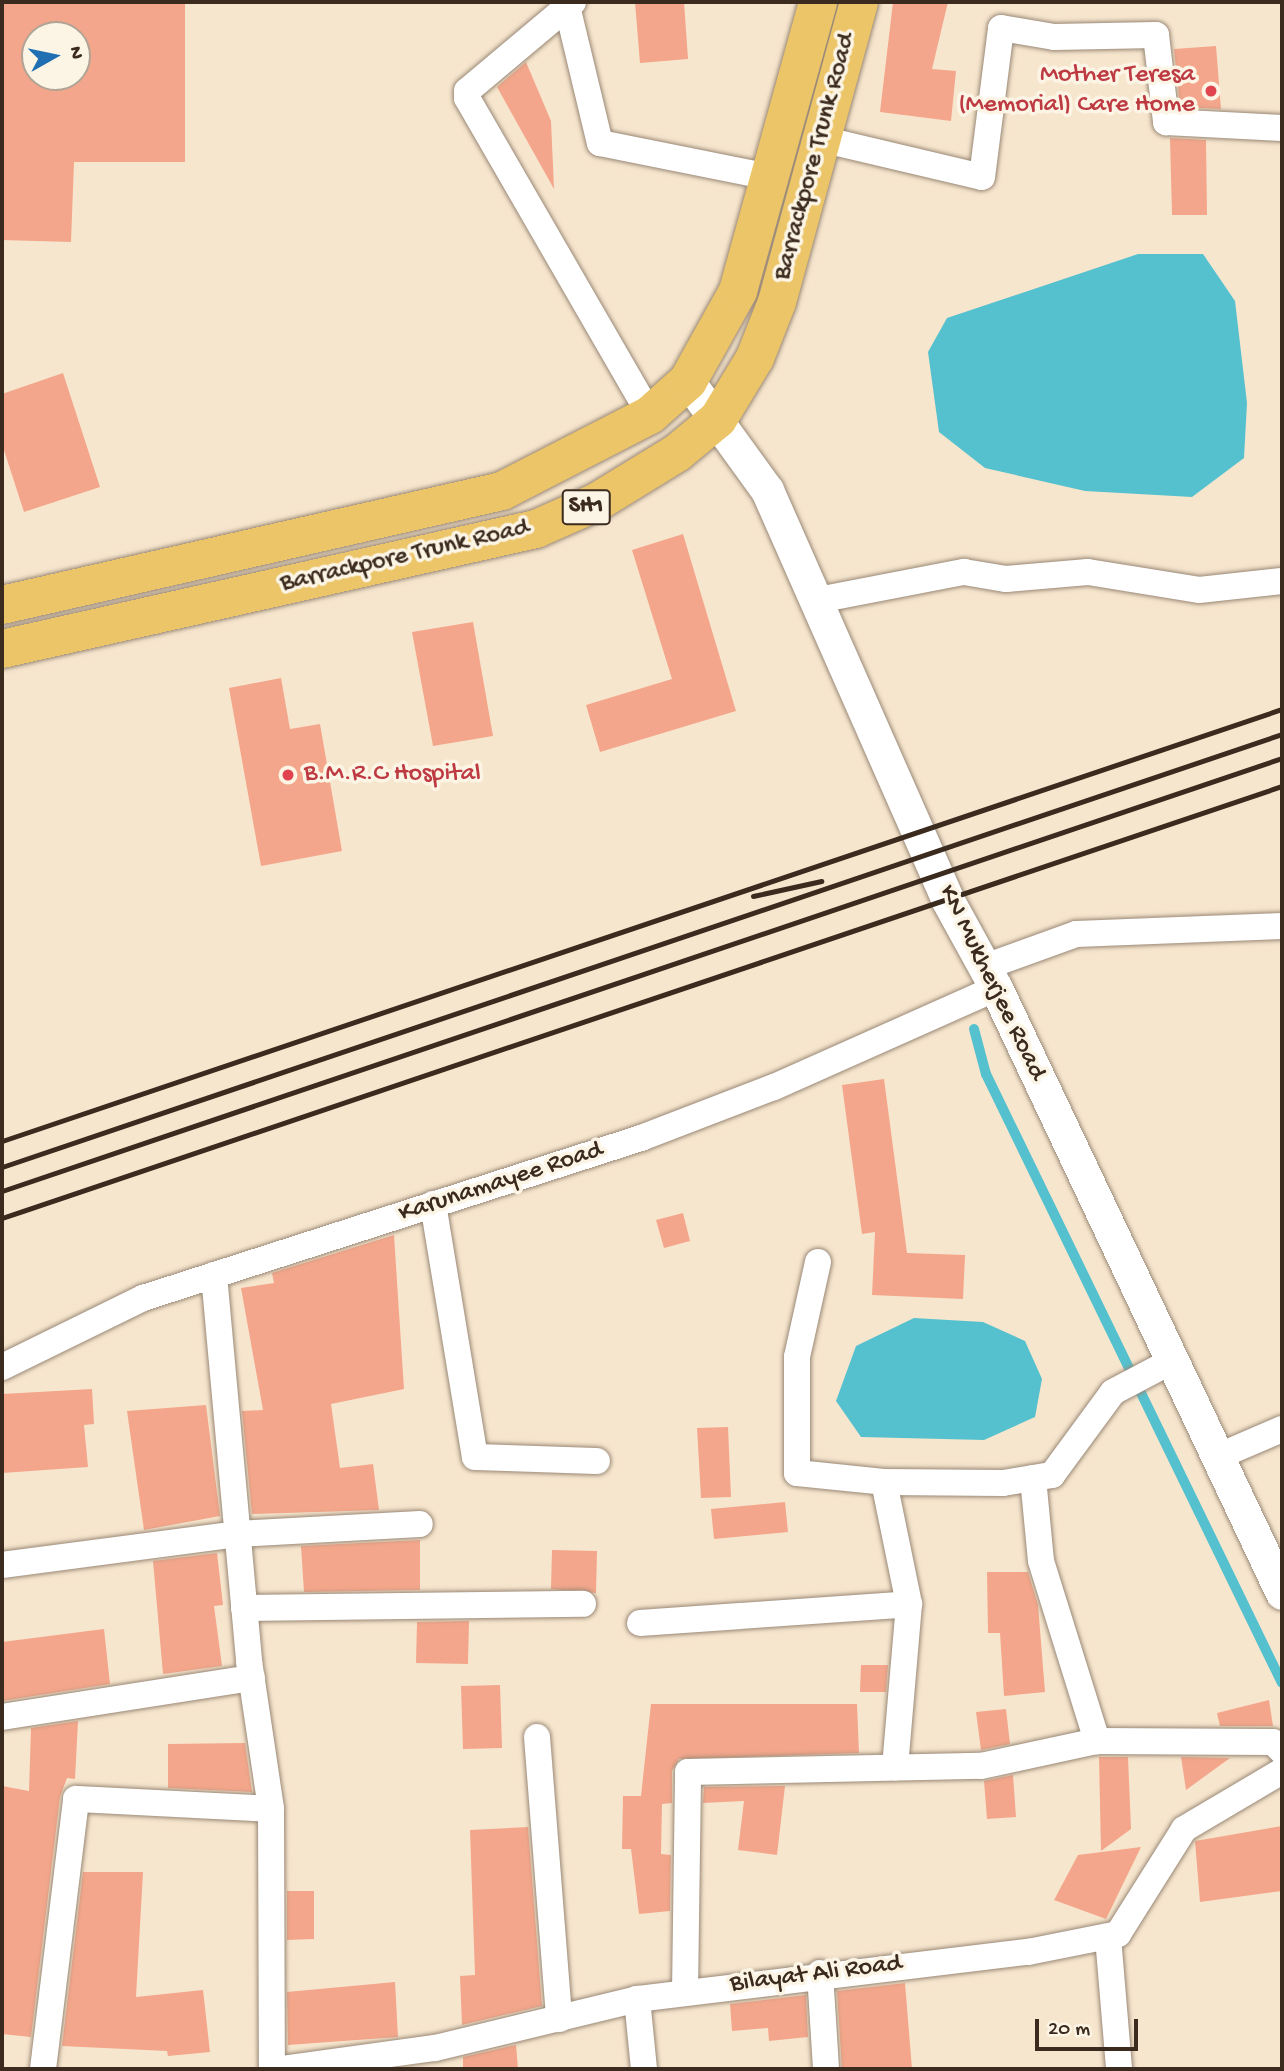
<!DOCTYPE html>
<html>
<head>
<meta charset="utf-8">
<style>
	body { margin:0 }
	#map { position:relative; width:1284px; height:2071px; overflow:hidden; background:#f7e6ce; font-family:"Gochi Hand",sans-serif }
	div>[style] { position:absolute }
	.water>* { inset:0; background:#55c1ce }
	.stream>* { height:10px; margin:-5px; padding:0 5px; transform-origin:5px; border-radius:5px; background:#55c1ce }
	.building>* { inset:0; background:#f3a68b }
	.roads { filter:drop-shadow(0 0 2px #998876) drop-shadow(0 0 2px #998876) }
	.minor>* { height:26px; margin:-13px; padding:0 13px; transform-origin:13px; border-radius:13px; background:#fff }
	.tertiary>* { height:33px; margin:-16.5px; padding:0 16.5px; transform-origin:16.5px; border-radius:16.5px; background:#fff }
	.primary>* { height:38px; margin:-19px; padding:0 19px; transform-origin:19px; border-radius:19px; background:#ecc569 }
	.rail>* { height:5px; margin:-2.5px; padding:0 2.5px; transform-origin:2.5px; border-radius:2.5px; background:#3b2a1e }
	.dots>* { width:19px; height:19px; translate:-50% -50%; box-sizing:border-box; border:4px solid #fcf5e5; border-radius:50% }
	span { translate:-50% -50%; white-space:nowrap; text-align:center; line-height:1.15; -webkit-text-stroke:7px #fcf5e5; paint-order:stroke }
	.shield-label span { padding:2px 5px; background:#fcf5e5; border:2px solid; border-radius:5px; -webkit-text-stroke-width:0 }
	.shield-label { font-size:24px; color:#3b2a1e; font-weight:700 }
	.health-label { font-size:26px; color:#be3a42 }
	.right { translate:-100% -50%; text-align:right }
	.left { translate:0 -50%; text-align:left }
	.street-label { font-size:26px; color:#3b2a1e }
	.frame { position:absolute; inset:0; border:4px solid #3b2a1e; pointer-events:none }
	.north { position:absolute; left:21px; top:21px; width:70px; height:70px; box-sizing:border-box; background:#fcf5e5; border:2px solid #afa495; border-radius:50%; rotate:81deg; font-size:19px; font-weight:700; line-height:28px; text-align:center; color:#3b2a1e }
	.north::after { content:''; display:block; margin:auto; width:24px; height:32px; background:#1f6fb2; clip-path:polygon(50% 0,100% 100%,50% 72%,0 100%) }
	.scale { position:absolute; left:1035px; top:2019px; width:103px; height:32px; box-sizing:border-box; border:4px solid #3b2a1e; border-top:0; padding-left:9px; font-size:21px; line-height:24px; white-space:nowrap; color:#3b2a1e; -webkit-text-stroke:5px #fcf5e5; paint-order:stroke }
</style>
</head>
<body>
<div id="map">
	<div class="water">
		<div style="clip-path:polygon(1138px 254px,1203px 254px,1235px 301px,1247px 403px,1244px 458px,1192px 497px,1085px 491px,985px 468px,939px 432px,928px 352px,947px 318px)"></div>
		<div style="clip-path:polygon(914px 1318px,983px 1322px,1025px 1341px,1042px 1379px,1035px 1417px,984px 1440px,861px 1437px,836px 1401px,856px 1346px)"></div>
	</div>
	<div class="stream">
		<div style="left:974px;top:1029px;width:47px;rotate:75.1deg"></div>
		<div style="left:986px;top:1074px;width:677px;rotate:64.08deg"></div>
	</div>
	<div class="building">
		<div style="clip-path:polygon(evenodd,2px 2px,185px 2px,185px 162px,74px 162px,71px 242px,2px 240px,2px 2px,35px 35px,77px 35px,77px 77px,35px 77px,35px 35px)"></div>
		<div style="clip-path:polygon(635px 2px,684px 2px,688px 59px,640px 63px)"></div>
		<div style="clip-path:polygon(893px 2px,948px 2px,932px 69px,956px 71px,951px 121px,880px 112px)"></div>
		<div style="clip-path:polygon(1216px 46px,1221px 109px,1180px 107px,1174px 49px)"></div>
		<div style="clip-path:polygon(526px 62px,551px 121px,554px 189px,497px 87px)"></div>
		<div style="clip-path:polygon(1170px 138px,1206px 140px,1207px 215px,1172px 215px)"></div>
		<div style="clip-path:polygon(63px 373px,100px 487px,24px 512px,2px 444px,2px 394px)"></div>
		<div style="clip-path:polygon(683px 534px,736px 711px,600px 752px,586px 705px,672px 679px,632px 550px)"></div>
		<div style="clip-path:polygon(473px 622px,493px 736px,433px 746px,412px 632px)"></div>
		<div style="clip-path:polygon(281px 678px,290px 729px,320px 724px,342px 851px,261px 866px,229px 688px)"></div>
		<div style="clip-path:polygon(884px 1079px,907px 1253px,965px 1255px,963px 1299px,872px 1295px,875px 1232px,862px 1234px,842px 1085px)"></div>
		<div style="clip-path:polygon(683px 1213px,690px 1241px,664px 1248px,656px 1220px)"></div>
		<div style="clip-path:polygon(394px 1235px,404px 1389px,331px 1404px,340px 1468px,373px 1464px,379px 1510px,252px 1514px,242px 1411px,263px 1410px,241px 1288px,274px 1283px,272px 1273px)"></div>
		<div style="clip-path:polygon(92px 1389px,94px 1424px,84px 1425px,88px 1467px,2px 1473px,2px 1394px)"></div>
		<div style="clip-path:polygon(206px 1405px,220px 1516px,144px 1530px,127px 1411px)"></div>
		<div style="clip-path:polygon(728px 1427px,731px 1497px,701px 1498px,697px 1428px)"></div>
		<div style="clip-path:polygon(785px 1502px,788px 1532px,714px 1539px,711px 1509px)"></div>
		<div style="clip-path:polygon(420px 1540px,420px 1590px,304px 1592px,301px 1546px)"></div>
		<div style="clip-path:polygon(552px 1550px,597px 1551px,596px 1593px,551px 1589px)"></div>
		<div style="clip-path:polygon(217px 1553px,223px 1605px,214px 1606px,222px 1666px,163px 1674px,153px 1561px)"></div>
		<div style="clip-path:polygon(987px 1572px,1028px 1572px,1038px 1605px,1045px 1692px,1004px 1696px,1000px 1633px,988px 1633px)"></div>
		<div style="clip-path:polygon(469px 1621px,468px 1664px,416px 1663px,417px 1622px)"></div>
		<div style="clip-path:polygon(104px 1629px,110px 1684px,2px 1701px,2px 1642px)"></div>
		<div style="clip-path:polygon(861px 1665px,888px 1665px,886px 1692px,860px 1692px)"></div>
		<div style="clip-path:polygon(500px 1685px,502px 1748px,463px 1749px,461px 1686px)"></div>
		<div style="clip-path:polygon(1269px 1700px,1273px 1726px,1220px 1726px,1217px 1713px)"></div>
		<div style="clip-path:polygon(651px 1704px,857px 1704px,859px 1753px,679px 1759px,672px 1771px,672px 1803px,662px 1804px,661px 1854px,671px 1855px,670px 1911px,639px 1914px,631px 1849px,622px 1849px,623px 1796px,641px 1796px)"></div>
		<div style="clip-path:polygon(1006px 1709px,1010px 1744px,981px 1750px,976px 1712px)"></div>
		<div style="clip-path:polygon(78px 1721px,75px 1779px,67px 1778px,60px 1797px,31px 2037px,2px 2034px,2px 1786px,29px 1791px,31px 1728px)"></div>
		<div style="clip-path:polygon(245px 1743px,252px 1792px,168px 1788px,168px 1744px)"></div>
		<div style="clip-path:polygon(1099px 1757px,1128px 1757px,1131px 1829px,1101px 1851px)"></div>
		<div style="clip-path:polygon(1181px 1757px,1230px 1758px,1186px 1790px)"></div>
		<div style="clip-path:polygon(1013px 1775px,1016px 1817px,987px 1819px,984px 1781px)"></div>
		<div style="clip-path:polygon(785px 1786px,777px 1855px,738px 1850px,744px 1801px,703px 1803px,704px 1787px)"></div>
		<div style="clip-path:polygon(1282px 1826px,1282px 1891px,1200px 1902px,1195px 1841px)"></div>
		<div style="clip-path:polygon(528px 1827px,542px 2006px,462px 2025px,460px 1976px,475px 1975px,470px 1830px)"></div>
		<div style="clip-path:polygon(1141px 1847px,1106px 1919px,1054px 1900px,1078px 1855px)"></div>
		<div style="clip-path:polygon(83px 1872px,143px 1872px,136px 1997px,203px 1990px,210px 2052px,168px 2056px,167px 2051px,62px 2046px)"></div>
		<div style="clip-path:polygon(287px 1891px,314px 1891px,314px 1939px,287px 1940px)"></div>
		<div style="clip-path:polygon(395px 1982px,398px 2037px,288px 2045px,287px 1992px)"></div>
		<div style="clip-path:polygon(905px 1983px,912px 2069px,842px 2069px,837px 1991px)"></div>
		<div style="clip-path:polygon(806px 1995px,808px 2037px,769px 2041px,768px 2028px,732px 2031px,730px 2004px)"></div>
		<div style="clip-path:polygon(516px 2045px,518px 2069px,463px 2069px,463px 2057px)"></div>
	</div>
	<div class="roads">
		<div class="minor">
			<div style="left:573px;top:2px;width:138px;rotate:140deg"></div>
			<div style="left:467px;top:91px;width:7px;rotate:90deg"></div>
			<div style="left:467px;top:98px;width:366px;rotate:60deg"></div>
			<div style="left:567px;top:6px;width:141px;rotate:76.5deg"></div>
			<div style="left:600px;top:143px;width:168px;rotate:11.3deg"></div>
			<div style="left:821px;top:139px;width:165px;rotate:13.3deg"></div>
			<div style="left:982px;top:177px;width:150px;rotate:-82.7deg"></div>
			<div style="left:1001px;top:28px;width:54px;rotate:9.6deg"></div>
			<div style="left:1054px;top:37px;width:102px;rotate:-1.1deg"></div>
			<div style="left:1156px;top:35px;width:88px;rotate:83.4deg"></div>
			<div style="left:1166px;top:122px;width:116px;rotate:3deg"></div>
			<div style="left:818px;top:600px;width:149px;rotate:-10.9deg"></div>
			<div style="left:964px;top:572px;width:43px;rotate:9.5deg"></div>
			<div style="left:1006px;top:579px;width:82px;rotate:-4.9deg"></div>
			<div style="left:1088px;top:572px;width:112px;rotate:9.2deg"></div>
			<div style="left:1199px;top:590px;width:83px;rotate:-6.2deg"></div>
			<div style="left:985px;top:967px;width:97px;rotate:-19.9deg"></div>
			<div style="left:1076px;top:934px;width:206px;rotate:-2.2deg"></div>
			<div style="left:433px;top:1204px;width:256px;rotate:80.6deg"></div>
			<div style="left:475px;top:1457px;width:122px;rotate:1.9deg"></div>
			<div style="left:818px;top:1262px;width:97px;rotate:102.5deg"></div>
			<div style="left:797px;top:1357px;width:116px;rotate:90deg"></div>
			<div style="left:797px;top:1473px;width:87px;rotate:5.9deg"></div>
			<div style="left:884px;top:1482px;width:119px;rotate:0.5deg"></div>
			<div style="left:1003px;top:1483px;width:50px;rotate:-9.3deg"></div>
			<div style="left:1052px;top:1475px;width:103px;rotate:-53.7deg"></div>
			<div style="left:1113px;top:1392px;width:67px;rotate:-27.7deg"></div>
			<div style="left:214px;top:1275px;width:388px;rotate:84.8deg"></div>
			<div style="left:249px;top:1661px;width:150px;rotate:81.5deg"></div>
			<div style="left:271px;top:1809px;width:260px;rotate:89.8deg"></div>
			<div style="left:2px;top:1367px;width:157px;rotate:-26.1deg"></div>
			<div style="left:143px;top:1298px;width:523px;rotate:-17.81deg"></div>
			<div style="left:641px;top:1138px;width:142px;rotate:-21deg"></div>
			<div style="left:774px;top:1087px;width:243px;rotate:-24deg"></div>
			<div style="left:1217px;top:1457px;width:71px;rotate:-23.3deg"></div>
			<div style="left:1033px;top:1478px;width:83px;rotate:84.5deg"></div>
			<div style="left:1041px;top:1561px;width:189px;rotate:72.7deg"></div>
			<div style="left:884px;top:1482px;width:125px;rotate:78.4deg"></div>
			<div style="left:909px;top:1604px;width:164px;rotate:94.9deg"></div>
			<div style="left:2px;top:1565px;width:237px;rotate:-7.5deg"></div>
			<div style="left:237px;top:1534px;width:183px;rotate:-3.1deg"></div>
			<div style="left:244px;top:1608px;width:339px;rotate:-0.7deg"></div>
			<div style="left:640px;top:1623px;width:270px;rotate:-4deg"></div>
			<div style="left:2px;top:1717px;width:253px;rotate:-8.9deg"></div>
			<div style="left:537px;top:1737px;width:283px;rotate:85.5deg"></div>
			<div style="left:1108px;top:1937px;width:132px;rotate:85.2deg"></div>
			<div style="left:820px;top:1973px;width:96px;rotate:86.4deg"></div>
			<div style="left:685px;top:1992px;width:220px;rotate:-89.2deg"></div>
			<div style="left:688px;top:1772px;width:293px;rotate:-1.2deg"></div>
			<div style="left:981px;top:1766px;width:119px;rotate:-12.2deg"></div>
			<div style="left:1097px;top:1741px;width:176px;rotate:0.3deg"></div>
			<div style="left:1273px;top:1742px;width:13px;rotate:45deg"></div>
			<div style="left:637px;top:1999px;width:70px;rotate:84.3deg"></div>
			<div style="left:43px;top:2069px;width:272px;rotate:-83deg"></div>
			<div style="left:76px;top:1799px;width:195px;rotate:2.9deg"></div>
			<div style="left:281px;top:2069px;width:155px;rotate:-7.8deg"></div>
			<div style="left:435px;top:2048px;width:208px;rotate:-13.6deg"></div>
			<div style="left:637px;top:1999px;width:394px;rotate:-6.9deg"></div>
			<div style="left:1028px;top:1952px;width:92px;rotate:-11.3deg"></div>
			<div style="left:1118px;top:1934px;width:124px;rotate:-57.8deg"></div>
			<div style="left:1184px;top:1829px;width:114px;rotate:-30.6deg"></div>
		</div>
		<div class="tertiary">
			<div style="left:688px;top:381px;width:135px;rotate:54.1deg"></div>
			<div style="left:767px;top:490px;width:447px;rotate:66.2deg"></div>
			<div style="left:947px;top:899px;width:102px;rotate:61.2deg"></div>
			<div style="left:996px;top:988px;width:669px;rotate:64.7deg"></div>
		</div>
		<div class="primary">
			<div style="left:2px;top:605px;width:513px;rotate:-12.84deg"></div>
			<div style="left:502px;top:491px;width:166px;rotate:-27.2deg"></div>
			<div style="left:650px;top:415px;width:51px;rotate:-41.8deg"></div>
			<div style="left:688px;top:381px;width:103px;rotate:-60.9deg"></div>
			<div style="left:738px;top:291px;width:300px;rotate:-74.5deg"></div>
			<div style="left:2px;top:649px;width:547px;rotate:-12.67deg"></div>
			<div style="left:536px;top:529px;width:67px;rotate:-23.9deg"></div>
			<div style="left:597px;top:502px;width:94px;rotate:-31.5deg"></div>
			<div style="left:677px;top:453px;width:53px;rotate:-39.7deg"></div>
			<div style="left:718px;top:419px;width:71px;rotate:-58.8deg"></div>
			<div style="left:755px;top:358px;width:60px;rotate:-68.6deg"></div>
			<div style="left:777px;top:302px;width:311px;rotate:-74.7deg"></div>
		</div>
	</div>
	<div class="rail">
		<div style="left:753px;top:896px;width:70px;rotate:-12.4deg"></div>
		<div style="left:2px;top:1141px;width:1351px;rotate:-18.65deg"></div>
		<div style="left:2px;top:1167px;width:1351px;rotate:-18.69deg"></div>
		<div style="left:2px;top:1191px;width:1351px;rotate:-18.69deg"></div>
		<div style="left:2px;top:1218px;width:1351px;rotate:-18.65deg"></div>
	</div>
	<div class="dots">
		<div style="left:1211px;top:91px;background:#e0444e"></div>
		<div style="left:288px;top:775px;background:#e0444e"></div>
	</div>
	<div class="shield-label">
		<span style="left:586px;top:507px">SH1</span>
	</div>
	<div class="health-label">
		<span class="right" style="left:1195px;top:91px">Mother Teresa<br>(Memorial) Care Home</span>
		<span class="left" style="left:304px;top:775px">B.M.R.C Hospital</span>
	</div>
	<div class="street-label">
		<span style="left:816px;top:157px;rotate:-75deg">Barrackpore Trunk Road</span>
		<span style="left:405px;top:557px;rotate:-13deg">Barrackpore Trunk Road</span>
		<span style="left:991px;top:983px;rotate:64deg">KN Mukherjee Road</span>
		<span style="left:501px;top:1183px;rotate:-18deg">Karunamayee Road</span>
		<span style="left:816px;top:1975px;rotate:-7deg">Bilayat Ali Road</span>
	</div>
	<div class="frame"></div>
	<div class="north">N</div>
	<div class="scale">20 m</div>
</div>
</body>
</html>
